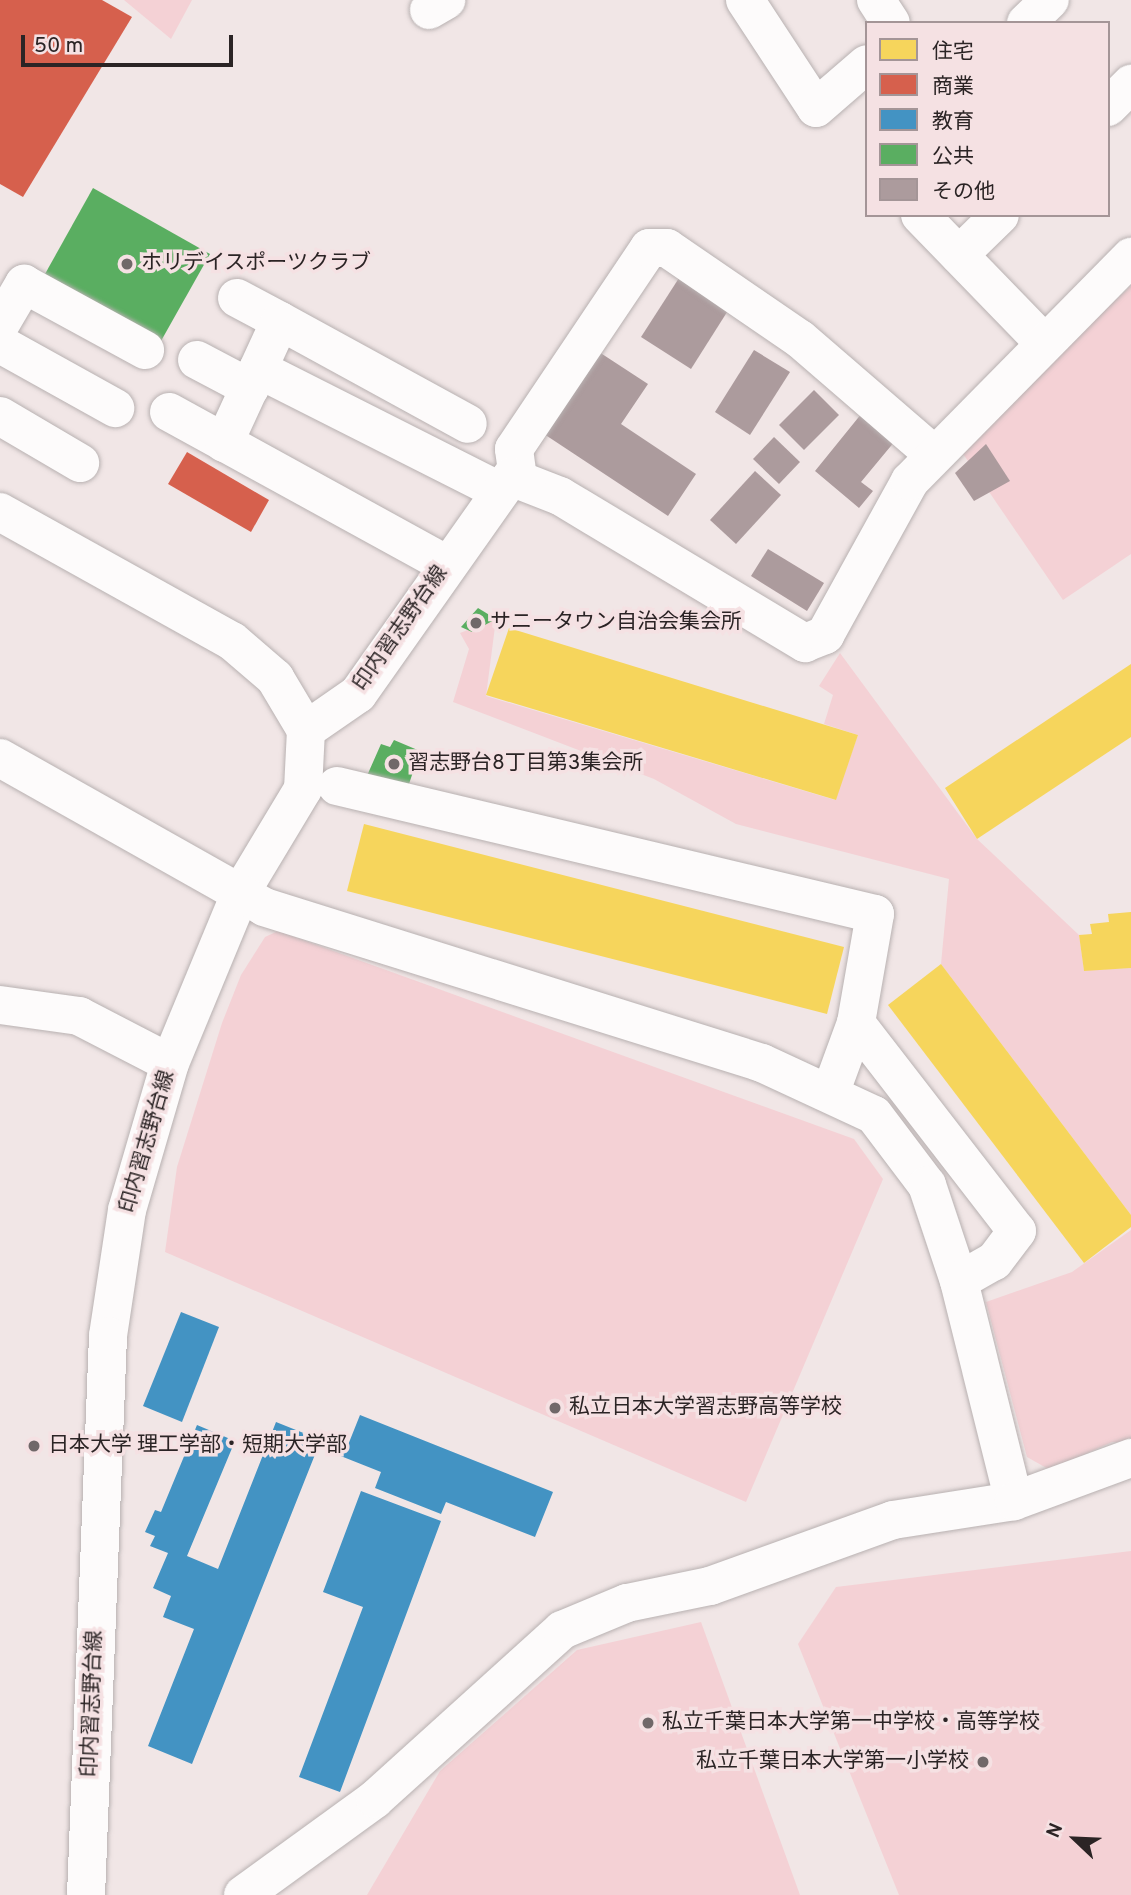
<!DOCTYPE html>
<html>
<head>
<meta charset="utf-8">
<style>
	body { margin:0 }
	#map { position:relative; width:1131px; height:1895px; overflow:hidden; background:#f1e6e6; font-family:Overpass,"Noto Sans JP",sans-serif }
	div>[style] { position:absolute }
	.green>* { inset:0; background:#f4d1d5 }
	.homes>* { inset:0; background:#f6d55c }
	.shops>* { inset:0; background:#d6604d }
	.schools>* { inset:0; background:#4393c3 }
	.public>* { inset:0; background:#5aae61 }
	.building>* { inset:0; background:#ac9b9d }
	.roads { filter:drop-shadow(0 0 2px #b8b1b1) drop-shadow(0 0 2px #b8b1b1) }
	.minor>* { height:38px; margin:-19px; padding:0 19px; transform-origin:19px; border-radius:19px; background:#fdfbfb }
	.dots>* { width:19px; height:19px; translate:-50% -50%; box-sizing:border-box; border:4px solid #f5e1e3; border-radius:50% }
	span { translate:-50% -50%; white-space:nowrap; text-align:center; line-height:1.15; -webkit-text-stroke:7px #f5e1e3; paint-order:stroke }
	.poi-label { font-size:21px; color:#2b2425 }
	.left { translate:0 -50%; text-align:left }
	.right { translate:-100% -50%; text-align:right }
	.street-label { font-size:21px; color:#2b2425 }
	.legend { position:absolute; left:865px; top:21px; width:245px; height:196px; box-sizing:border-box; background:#f5e1e3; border:2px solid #a49597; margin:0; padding:9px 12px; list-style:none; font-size:21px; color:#2b2425 }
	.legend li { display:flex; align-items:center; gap:14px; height:35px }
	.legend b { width:35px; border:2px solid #a49597 }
	.north { position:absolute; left:1040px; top:1804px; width:70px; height:70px; -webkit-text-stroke:5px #f5e1e3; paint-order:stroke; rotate:293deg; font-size:19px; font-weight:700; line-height:28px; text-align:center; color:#2b2425 }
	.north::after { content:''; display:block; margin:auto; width:24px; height:32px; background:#2b2425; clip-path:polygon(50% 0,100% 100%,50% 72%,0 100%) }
	.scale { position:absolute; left:21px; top:35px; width:212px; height:32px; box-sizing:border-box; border:4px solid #2b2425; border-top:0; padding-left:9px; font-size:21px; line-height:24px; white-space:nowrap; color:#2b2425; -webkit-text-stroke:5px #f5e1e3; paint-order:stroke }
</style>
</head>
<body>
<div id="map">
	<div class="green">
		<div style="clip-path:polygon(124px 0,192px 0,171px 39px)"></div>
		<div style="clip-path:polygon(1131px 286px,1131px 554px,1063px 600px,957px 445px)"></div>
		<div style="clip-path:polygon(496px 619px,486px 696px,835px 800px,858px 735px,824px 724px,833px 695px,819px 686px,840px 653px,977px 839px,1079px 935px,1084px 970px,1131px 968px,1131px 1215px,941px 964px,949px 879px,736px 824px,654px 779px,453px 702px,469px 649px,460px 633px)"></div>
		<div style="clip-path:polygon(278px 931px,854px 1139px,883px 1179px,746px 1502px,165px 1252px,177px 1167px,222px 1023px,241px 975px,265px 937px)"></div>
		<div style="clip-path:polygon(1131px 1230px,1131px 1443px,1112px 1442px,1050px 1470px,1027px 1457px,986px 1302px,1072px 1272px)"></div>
		<div style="clip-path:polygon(1131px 1551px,1131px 1895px,899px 1895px,798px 1644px,836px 1587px)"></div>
		<div style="clip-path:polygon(701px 1622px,800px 1895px,367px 1895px,440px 1771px,577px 1650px)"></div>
	</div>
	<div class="homes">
		<div style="clip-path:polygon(509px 628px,858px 735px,836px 800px,486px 695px)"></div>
		<div style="clip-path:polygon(1131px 664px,1131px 737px,977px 839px,945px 788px)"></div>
		<div style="clip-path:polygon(364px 824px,844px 947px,827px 1014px,347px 891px)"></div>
		<div style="clip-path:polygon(1131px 912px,1131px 968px,1084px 971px,1079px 935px,1092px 934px,1090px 924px,1109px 922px,1108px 914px)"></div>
		<div style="clip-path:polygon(941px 964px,1131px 1215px,1131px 1227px,1084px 1263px,888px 1005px)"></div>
	</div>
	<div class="shops">
		<div style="clip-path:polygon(0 0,102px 0,132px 17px,23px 197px,0 184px)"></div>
		<div style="clip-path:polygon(187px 452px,269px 500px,251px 532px,168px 484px)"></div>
	</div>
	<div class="schools">
		<div style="clip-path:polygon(181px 1312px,219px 1327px,182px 1422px,143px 1406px)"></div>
		<div style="clip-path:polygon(360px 1415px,553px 1492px,535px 1537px,446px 1502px,441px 1514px,375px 1488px,381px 1472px,318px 1447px,192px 1764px,148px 1746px,194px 1629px,163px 1617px,171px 1596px,153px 1588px,168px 1553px,150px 1546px,155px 1536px,145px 1532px,155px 1510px,161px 1512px,197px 1425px,235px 1441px,187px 1556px,218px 1569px,276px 1422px,346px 1450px)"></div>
		<div style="clip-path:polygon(361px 1491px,441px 1521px,340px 1792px,299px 1777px,363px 1607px,323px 1592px)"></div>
	</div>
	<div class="public">
		<div style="clip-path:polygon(93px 188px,210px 254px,161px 341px,45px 274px)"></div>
		<div style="clip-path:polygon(478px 608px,496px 619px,472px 632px,461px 627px)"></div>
		<div style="clip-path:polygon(394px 740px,420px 751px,406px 793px,366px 778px,381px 744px,390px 747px)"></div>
	</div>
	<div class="building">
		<div style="clip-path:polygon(679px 278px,729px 309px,691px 369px,641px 337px)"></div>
		<div style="clip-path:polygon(754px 350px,790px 372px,750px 435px,715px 412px)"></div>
		<div style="clip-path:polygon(599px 352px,648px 384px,621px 424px,696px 474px,668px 516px,544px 434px)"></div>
		<div style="clip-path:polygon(814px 390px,839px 415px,804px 450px,779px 425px)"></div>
		<div style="clip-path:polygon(862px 413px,895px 441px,861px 482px,873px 491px,859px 508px,815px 471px)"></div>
		<div style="clip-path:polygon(774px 437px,800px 462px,779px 484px,753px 459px)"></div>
		<div style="clip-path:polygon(986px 444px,1010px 481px,974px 501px,955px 473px)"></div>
		<div style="clip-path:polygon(755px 471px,781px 495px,736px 544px,710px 520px)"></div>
		<div style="clip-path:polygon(768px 549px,824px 583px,807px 611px,751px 576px)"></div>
	</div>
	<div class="roads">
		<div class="minor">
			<div style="left:745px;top:0;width:129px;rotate:56.7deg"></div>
			<div style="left:816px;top:108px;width:67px;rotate:-40.8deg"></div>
			<div style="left:876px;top:0;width:27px;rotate:57deg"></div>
			<div style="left:429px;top:10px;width:20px;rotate:-30deg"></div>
			<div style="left:1026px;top:23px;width:33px;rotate:-44deg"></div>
			<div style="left:1108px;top:107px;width:33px;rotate:-45deg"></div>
			<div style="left:920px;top:215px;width:178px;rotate:45.9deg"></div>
			<div style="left:959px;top:255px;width:57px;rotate:-44.3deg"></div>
			<div style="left:237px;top:298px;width:49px;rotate:28.1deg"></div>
			<div style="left:0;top:325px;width:48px;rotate:-59.7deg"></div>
			<div style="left:24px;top:284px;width:138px;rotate:28.6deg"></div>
			<div style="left:0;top:344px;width:132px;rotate:29.1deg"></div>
			<div style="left:197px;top:360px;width:60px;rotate:27.8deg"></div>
			<div style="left:258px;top:369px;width:270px;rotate:26.8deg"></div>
			<div style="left:169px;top:412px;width:317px;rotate:28.8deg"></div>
			<div style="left:0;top:416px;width:93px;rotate:30.4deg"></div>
			<div style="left:224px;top:443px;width:134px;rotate:-65.3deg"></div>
			<div style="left:280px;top:321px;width:214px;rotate:28.7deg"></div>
			<div style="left:518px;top:478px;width:29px;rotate:-98deg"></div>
			<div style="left:514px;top:449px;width:242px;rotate:-56.1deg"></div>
			<div style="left:649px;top:248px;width:18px"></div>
			<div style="left:667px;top:248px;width:161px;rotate:34.4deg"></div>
			<div style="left:800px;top:339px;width:176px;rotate:40.8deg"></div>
			<div style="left:0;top:512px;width:265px;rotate:29.1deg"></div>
			<div style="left:232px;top:641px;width:57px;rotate:40.7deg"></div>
			<div style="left:275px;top:678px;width:61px;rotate:59.2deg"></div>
			<div style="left:306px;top:730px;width:59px;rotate:92.9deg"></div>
			<div style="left:303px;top:789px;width:122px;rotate:121deg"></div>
			<div style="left:240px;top:894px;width:183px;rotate:112.5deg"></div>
			<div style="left:170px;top:1063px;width:153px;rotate:106.3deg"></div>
			<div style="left:127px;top:1210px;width:127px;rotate:98.6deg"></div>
			<div style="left:108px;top:1336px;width:559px;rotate:92.25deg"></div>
			<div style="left:306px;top:730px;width:63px;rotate:-34.7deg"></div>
			<div style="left:358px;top:694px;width:266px;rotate:-54.8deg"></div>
			<div style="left:511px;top:477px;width:53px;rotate:21.2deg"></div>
			<div style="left:560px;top:496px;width:286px;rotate:31deg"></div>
			<div style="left:805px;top:643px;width:22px;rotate:-22deg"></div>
			<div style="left:825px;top:635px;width:176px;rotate:-61.1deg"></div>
			<div style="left:910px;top:481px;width:315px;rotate:-45.4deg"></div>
			<div style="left:0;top:758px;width:303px;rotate:29.4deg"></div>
			<div style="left:264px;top:907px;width:522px;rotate:17.39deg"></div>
			<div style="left:762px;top:1063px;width:123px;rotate:24.9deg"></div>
			<div style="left:874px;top:1115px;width:88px;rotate:52.9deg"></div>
			<div style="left:927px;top:1185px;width:101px;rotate:71.6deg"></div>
			<div style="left:959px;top:1281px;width:227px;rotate:76deg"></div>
			<div style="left:337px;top:786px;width:553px;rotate:13.38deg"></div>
			<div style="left:875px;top:914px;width:111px;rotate:99.9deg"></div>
			<div style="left:0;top:1005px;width:80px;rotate:7.9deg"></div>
			<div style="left:79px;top:1016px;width:102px;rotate:27.3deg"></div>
			<div style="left:831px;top:1091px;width:72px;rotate:-69.8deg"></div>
			<div style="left:856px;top:1023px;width:263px;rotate:52.3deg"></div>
			<div style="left:1017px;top:1231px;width:38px;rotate:127deg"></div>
			<div style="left:994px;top:1261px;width:40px;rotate:150.3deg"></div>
			<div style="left:243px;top:1895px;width:163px;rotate:-36deg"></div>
			<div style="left:375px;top:1799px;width:252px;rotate:-42.1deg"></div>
			<div style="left:562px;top:1630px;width:70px;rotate:-22.6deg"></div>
			<div style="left:627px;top:1603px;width:85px;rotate:-11.6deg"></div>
			<div style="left:710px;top:1586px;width:195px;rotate:-19.8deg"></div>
			<div style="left:893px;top:1520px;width:122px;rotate:-8.9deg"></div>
			<div style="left:1014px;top:1501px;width:125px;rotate:-20.2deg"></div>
		</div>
	</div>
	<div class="dots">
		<div style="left:127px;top:264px;background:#706869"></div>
		<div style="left:476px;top:623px;background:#706869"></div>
		<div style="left:394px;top:764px;background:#706869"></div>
		<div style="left:555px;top:1408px;background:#706869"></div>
		<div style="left:34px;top:1446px;background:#706869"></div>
		<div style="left:648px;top:1723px;background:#706869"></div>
		<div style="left:983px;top:1762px;background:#706869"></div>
	</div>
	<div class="poi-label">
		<span class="left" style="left:141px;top:264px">ホリデイスポーツクラブ</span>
		<span class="left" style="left:490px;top:623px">サニータウン自治会集会所</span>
		<span class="left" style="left:408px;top:764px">習志野台8丁目第3集会所</span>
		<span class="left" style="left:569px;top:1408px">私立日本大学習志野高等学校</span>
		<span class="left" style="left:48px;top:1446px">日本大学 理工学部・短期大学部</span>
		<span class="left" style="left:662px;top:1723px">私立千葉日本大学第一中学校・高等学校</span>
		<span class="right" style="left:969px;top:1762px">私立千葉日本大学第一小学校</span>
	</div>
	<div class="street-label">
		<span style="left:401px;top:629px;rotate:-55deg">印内習志野台線</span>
		<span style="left:148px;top:1142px;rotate:-74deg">印内習志野台線</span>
		<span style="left:93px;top:1704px;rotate:-88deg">印内習志野台線</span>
	</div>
	<ul class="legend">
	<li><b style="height:19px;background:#f6d55c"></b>住宅</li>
	<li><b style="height:19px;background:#d6604d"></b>商業</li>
	<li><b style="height:19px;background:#4393c3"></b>教育</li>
	<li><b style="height:19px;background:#5aae61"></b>公共</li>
	<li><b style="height:19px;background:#ac9b9d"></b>その他</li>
	</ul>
	<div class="north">N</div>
	<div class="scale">50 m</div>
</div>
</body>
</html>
